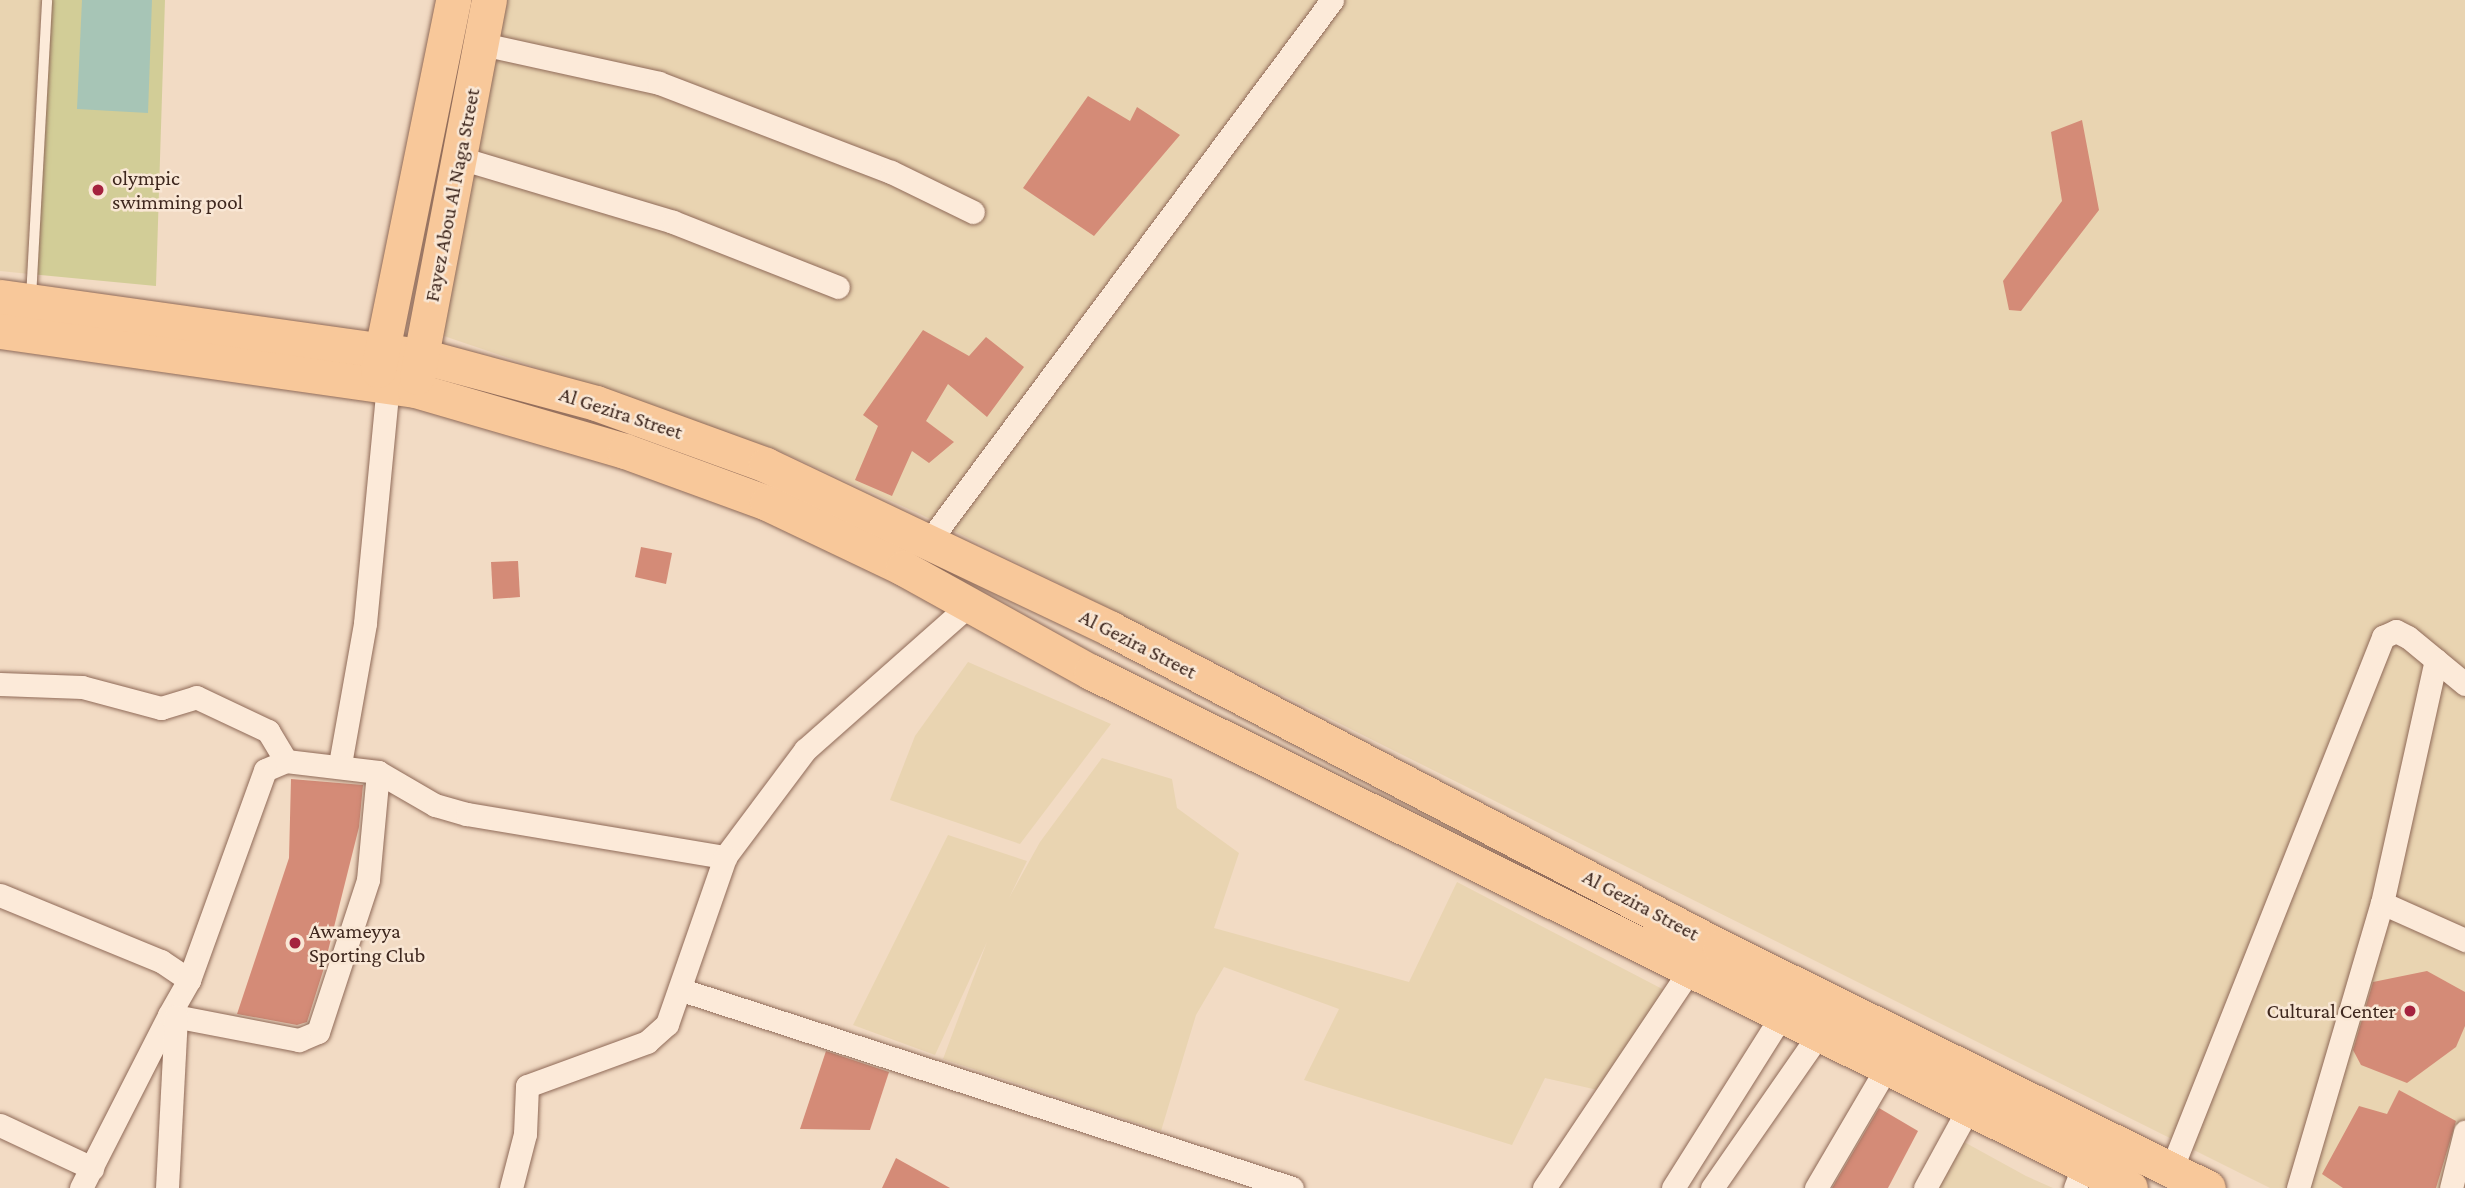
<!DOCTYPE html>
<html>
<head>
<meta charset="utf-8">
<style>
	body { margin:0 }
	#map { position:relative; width:2465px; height:1188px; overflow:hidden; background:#f2dbc4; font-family:"Crimson Pro",serif }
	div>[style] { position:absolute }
	.farmland>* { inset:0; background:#e9d4b1 }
	.green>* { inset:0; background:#d2cd97 }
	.water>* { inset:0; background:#a7c5b6 }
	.building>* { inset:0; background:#d48b77 }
	.roads { filter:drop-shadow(0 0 2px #8f6a58) drop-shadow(0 0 2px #8f6a58) }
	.lane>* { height:10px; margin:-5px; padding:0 5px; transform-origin:5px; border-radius:5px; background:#fcead9 }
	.street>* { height:23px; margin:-11.5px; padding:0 11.5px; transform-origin:11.5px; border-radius:11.5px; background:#fcead9 }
	.primary>* { height:35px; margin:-17.5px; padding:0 17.5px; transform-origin:17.5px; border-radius:17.5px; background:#f8c89a }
	.dots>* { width:19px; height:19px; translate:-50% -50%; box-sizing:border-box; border:4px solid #f9e7d5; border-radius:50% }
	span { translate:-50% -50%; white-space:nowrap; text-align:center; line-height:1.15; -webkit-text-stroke:5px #f9e7d5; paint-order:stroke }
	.poi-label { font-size:21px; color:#3e271e }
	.left { translate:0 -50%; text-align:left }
	.right { translate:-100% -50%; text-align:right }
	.street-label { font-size:21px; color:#3e271e }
</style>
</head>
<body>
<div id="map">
	<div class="farmland">
		<div style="clip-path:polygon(0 0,42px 0,30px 274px,0 271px)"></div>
		<div style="clip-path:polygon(499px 0,2465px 0,2465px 1188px,2270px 1188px,920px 514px,775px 449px,441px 335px)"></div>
		<div style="clip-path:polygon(968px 662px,1111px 724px,1020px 844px,890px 800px,915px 736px)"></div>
		<div style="clip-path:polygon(1102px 758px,1172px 779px,1177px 808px,1239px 853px,1214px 928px,1409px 982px,1457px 882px,1670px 993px,1602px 1091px,1545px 1078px,1512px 1145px,1304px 1080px,1339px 1009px,1224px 967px,1196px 1015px,1161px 1131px,943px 1059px,987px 942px,935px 1055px,853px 1025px,948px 835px,1027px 861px,1009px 898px,1040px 842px)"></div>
		<div style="clip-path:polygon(1955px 1137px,2026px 1176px,2053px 1188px,1924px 1188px)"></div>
	</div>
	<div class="green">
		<div style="clip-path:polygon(49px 0,165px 0,156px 286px,30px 274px)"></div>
	</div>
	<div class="water">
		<div style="clip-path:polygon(82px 0,152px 0,148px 113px,77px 109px)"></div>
	</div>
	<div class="building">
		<div style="clip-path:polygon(1088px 96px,1130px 121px,1137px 107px,1180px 135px,1094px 236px,1023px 188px)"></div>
		<div style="clip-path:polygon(2082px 120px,2099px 210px,2021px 311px,2009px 310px,2003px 281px,2062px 201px,2051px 132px)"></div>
		<div style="clip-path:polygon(923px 330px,969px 356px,986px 337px,1024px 367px,987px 417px,948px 384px,926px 421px,954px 442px,929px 463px,912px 451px,892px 496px,855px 480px,878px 426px,863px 415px)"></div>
		<div style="clip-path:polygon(641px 547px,672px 553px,666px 584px,635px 577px)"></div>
		<div style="clip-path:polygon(518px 561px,520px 597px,493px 599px,491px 562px)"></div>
		<div style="clip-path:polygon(291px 779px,363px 785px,359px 827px,323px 971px,307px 1022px,297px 1025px,237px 1014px,289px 858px)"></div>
		<div style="clip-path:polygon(2427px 971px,2465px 992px,2465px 1026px,2456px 1047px,2407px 1083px,2361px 1065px,2353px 1050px,2373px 982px)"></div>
		<div style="clip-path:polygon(826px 1051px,889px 1072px,870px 1130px,800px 1129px)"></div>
		<div style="clip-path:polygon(2399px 1090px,2456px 1121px,2436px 1188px,2343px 1188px,2322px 1174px,2359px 1106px,2387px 1114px)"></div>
		<div style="clip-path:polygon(1879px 1108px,1918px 1131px,1888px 1188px,1832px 1188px)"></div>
		<div style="clip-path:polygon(896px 1158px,950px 1188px,882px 1188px)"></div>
	</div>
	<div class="roads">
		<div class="lane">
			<div style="left:31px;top:298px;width:298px;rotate:-86.9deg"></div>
		</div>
		<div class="street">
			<div style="left:482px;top:44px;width:181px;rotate:12.4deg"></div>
			<div style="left:659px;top:83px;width:248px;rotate:21deg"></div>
			<div style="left:891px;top:172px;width:91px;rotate:26deg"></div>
			<div style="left:460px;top:158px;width:222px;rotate:16.7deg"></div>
			<div style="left:673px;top:222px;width:177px;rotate:21.5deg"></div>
			<div style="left:930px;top:540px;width:673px;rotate:-53.33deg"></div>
			<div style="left:0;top:684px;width:82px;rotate:2.1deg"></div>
			<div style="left:82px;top:687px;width:82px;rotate:14.9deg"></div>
			<div style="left:161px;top:708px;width:37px;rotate:-17deg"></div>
			<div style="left:196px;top:697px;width:80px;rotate:25.3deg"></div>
			<div style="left:268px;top:731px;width:35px;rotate:59deg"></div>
			<div style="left:340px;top:764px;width:143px;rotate:-79.9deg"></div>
			<div style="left:365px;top:623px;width:239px;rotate:-84.5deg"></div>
			<div style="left:378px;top:772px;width:66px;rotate:30.1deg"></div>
			<div style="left:435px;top:805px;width:33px;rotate:16deg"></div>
			<div style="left:467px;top:814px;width:262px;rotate:9.5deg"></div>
			<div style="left:725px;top:857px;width:134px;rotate:-53.2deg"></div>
			<div style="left:805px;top:750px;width:219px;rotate:-41.5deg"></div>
			<div style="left:0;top:895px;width:174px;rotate:22.3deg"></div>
			<div style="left:161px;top:961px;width:34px;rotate:34deg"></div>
			<div style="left:2382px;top:903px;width:91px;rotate:24deg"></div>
			<div style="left:682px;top:990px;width:641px;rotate:17.98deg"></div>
			<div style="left:0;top:1125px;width:102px;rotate:25.1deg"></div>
			<div style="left:2171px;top:1170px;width:574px;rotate:-68.31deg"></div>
			<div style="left:2383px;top:637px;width:14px;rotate:-25deg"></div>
			<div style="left:2396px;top:631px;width:13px;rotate:27deg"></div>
			<div style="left:2408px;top:637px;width:74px;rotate:39.5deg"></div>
			<div style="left:81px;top:1188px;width:194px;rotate:-63deg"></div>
			<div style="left:169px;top:1015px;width:40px;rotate:-60.3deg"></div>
			<div style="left:189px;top:980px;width:223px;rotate:-70.1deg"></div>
			<div style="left:265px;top:770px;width:23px;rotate:-23deg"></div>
			<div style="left:286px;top:761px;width:93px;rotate:6.8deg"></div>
			<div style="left:378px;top:772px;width:108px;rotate:95.3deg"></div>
			<div style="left:368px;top:880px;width:160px;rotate:108.2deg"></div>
			<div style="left:318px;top:1032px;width:21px;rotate:157deg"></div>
			<div style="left:299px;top:1040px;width:132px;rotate:-169.1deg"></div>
			<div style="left:167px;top:1188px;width:172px;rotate:-87deg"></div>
			<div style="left:511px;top:1188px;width:56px;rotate:-75.5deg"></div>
			<div style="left:525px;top:1134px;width:48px;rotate:-87.6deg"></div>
			<div style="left:527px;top:1086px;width:128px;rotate:-20.1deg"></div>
			<div style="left:647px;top:1042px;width:27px;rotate:-42deg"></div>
			<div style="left:667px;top:1024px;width:177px;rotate:-70.8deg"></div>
			<div style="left:1544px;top:1188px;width:266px;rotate:-56.2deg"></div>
			<div style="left:1673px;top:1188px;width:204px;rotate:-57.8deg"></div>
			<div style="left:1712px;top:1188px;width:188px;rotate:-55.2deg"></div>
			<div style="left:1816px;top:1188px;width:140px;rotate:-59.6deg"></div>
			<div style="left:1925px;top:1188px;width:90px;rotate:-61.4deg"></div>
			<div style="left:2075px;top:1188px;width:25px;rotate:-69deg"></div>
			<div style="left:2298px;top:1188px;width:297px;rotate:-73.6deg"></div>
			<div style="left:2382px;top:903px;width:249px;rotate:-77.5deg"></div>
			<div style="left:2451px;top:1188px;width:58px;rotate:-76deg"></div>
		</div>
		<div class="primary">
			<div style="left:0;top:297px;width:425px;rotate:8deg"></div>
			<div style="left:421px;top:356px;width:181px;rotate:15deg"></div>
			<div style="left:596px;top:403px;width:181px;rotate:20deg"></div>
			<div style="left:766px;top:465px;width:382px;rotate:25.4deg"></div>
			<div style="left:1111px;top:629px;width:687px;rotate:27.57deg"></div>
			<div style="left:1720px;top:947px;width:544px;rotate:26.28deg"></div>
			<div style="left:0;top:331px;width:419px;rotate:8.1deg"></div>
			<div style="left:415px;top:390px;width:219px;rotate:16.2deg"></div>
			<div style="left:625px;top:451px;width:151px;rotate:20.1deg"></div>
			<div style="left:767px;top:503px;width:151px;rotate:25.5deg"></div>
			<div style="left:903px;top:568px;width:215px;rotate:29deg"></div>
			<div style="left:1091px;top:672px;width:1160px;rotate:26.41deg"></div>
			<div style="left:378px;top:370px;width:378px;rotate:-78.5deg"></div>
			<div style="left:417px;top:377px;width:384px;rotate:-79.2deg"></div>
		</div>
	</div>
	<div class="dots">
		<div style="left:98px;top:190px;background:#a5223e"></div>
		<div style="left:295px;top:943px;background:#a5223e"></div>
		<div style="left:2410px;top:1011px;background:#a5223e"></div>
	</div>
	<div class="poi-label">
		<span class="left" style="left:112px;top:190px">olympic<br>swimming pool</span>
		<span class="left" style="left:309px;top:943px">Awameyya<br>Sporting Club</span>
		<span class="right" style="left:2396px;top:1011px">Cultural Center</span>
	</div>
	<div class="street-label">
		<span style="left:452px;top:195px;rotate:-79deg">Fayez Abou Al Naga Street</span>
		<span style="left:621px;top:413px;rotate:18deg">Al Gezira Street</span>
		<span style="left:1138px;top:644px;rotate:27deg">Al Gezira Street</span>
		<span style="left:1641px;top:905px;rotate:28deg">Al Gezira Street</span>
	</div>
</div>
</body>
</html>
